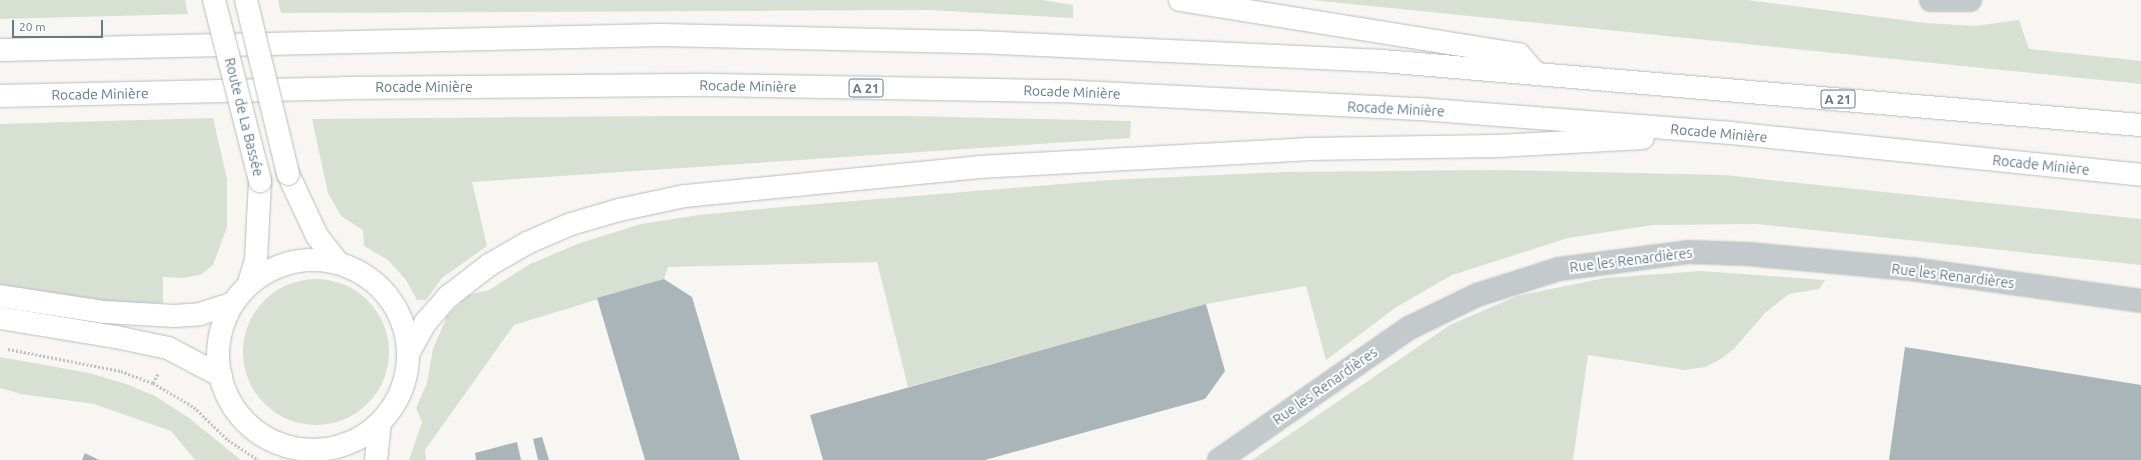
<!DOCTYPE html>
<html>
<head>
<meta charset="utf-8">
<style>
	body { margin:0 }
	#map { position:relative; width:2141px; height:460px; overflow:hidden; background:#f7f6f3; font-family:Ubuntu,sans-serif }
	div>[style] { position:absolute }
	.green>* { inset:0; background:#d8dfd3 }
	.round { border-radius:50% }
	.building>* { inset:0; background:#aab5b9 }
	.path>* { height:2.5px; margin-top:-1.25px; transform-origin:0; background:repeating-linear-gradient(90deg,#bfc2c4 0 2px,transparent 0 4px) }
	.roads { filter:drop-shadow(0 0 1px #b7bcbf) drop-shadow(0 0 1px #b7bcbf) }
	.minor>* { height:22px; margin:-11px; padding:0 11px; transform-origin:11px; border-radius:11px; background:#c4c9cc }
	.major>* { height:22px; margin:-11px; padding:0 11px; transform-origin:11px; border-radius:11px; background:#fff }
	.major>.ring { margin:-11px; padding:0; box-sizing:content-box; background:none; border:22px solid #fff; border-radius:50% }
	.highway>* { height:22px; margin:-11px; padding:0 11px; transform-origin:11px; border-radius:11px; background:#fff }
	.bridges { filter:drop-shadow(0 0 1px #b7bcbf) drop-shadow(0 0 1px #b7bcbf) }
	.major-bridge>* { height:22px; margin:-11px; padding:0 11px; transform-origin:11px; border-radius:11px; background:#fff }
	span { translate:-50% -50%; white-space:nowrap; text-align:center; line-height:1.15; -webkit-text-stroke:4px #fff; paint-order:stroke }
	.shield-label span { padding:1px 3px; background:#fff; border:1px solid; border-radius:3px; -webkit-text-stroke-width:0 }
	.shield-label { font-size:13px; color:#637a87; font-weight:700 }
	.street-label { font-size:14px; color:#637a87 }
	.scale { position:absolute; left:12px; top:20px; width:91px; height:18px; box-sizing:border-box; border:2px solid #637a87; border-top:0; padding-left:5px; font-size:12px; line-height:14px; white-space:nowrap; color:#637a87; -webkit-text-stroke:3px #fff; paint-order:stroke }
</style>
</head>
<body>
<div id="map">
	<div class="green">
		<div style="clip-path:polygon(0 0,185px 0,188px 14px,0 19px)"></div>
		<div style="clip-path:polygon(278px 0,1042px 0,1073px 5px,1073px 18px,929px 10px,281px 13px)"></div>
		<div style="clip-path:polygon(1312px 0,1747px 0,1926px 23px,1975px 26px,2019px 20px,2029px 49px,2141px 61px,2141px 84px)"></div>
		<div style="clip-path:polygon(668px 116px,905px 116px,1131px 121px,1130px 138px,472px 182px,487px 246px,442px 278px,426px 300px,417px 300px,406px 280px,388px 260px,364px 246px,363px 230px,341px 216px,328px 193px,312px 119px)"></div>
		<div style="clip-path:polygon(213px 118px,227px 179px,227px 227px,213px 265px,202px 274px,184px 278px,163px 277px,163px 303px,103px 303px,0 288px,0 124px)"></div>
		<div style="clip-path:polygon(1497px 170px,1724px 175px,2141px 219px,2141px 265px,1757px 224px,1653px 225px,1568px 238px,1452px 275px,1395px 308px,1326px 360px,1306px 286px,1206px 304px,908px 387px,877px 262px,668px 267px,664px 279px,514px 325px,425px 450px,426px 460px,409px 460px,422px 422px,416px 408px,427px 383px,433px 349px,447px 316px,468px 295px,489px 290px,530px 264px,580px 243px,641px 224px,699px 215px,793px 206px,1110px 180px,1284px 172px)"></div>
		<div style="clip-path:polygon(1701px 271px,1825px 280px,1819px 289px,1789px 294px,1765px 313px,1734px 349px,1719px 360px,1705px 367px,1685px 370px,1588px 355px,1573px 460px,1252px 460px,1450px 325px,1517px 296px,1605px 278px)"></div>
		<div class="round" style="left:243px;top:279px;width:146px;height:146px"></div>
		<div style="clip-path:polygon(0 357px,89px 373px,126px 384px,155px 396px,189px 418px,241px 460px,195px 460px,171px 431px,94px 404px,21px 394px,0 388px)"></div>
	</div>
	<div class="building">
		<div style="clip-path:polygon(664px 279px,692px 297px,740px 460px,645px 460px,597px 298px)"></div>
		<div style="clip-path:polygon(1206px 304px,1225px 371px,1205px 399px,985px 460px,823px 460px,810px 415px)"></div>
		<div style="clip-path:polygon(1905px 347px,2141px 385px,2141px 460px,1889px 460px)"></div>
		<div style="clip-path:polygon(542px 437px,549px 460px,538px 460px,533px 439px)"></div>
		<div style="clip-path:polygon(517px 442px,521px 460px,476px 460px,475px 453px)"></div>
		<div style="clip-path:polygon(85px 453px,99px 460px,82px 460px)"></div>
	</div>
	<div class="path">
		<div style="left:8px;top:349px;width:115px;rotate:11deg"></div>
		<div style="left:121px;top:371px;width:34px;rotate:21deg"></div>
		<div style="left:153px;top:383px;width:48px;rotate:30.3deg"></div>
		<div style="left:194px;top:407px;width:47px;rotate:44.1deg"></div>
		<div style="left:228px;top:440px;width:37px;rotate:33deg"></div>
		<div style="left:153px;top:383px;width:11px;rotate:-63deg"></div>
	</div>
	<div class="roads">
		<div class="minor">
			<div style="left:1931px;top:0;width:39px"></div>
			<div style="left:1219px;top:460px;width:231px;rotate:-34.8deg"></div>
			<div style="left:1409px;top:328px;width:76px;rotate:-25.9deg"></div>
			<div style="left:1477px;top:295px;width:86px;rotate:-17.6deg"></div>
			<div style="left:1559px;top:269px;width:130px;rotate:-7.5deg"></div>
			<div style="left:1688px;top:252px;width:60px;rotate:1.9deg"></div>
			<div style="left:1748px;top:254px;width:164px;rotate:5.3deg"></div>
			<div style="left:1911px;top:269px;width:232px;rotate:7.9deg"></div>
		</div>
		<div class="major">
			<div style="left:288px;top:174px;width:68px;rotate:64.9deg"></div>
			<div style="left:317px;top:236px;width:34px;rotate:52deg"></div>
			<div class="ring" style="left:218px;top:260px;width:168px;height:168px"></div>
			<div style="left:249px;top:283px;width:24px;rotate:-73deg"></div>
			<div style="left:256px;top:260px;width:79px;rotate:-87.1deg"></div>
			<div style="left:0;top:296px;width:106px;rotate:8.7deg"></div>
			<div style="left:105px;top:312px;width:69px;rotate:3.3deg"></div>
			<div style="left:174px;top:316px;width:26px;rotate:-4deg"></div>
			<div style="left:200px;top:314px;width:35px;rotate:-18deg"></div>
			<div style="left:0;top:318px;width:118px;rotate:9.3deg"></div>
			<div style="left:116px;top:337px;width:53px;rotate:11.9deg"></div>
			<div style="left:168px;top:348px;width:60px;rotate:27.8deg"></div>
			<div style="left:376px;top:460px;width:37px;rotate:-84deg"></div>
		</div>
		<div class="highway">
			<div style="left:1180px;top:0;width:343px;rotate:9.1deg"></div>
			<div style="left:1519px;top:54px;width:25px;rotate:50deg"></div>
			<div style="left:0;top:50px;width:661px;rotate:-1.3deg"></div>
			<div style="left:661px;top:35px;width:317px;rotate:1.3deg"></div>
			<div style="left:978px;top:42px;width:405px;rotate:2.7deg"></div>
			<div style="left:1383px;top:61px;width:761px;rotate:4.83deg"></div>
			<div style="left:0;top:96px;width:345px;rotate:-1.3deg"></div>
			<div style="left:345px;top:88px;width:365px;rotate:-0.5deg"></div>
			<div style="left:710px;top:85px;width:352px;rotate:1deg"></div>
			<div style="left:1062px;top:91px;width:357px;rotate:2.9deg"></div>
			<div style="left:1419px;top:109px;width:312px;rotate:4.4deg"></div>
			<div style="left:1730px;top:133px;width:413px;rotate:5.8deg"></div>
			<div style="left:408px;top:354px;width:37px;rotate:-61deg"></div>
			<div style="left:426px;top:322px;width:35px;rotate:-49deg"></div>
			<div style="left:449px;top:296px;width:51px;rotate:-37.8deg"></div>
			<div style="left:489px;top:265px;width:44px;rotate:-30.1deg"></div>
			<div style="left:527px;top:243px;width:48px;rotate:-23.4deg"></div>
			<div style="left:571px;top:224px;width:50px;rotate:-16.3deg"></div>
			<div style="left:619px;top:210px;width:67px;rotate:-12deg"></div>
			<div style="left:685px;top:196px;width:295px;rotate:-5.6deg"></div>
			<div style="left:979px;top:167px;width:328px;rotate:-3.1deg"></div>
			<div style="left:1307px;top:149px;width:191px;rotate:-0.9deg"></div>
			<div style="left:1498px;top:146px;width:145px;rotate:-3.2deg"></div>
		</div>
	</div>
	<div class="bridges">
		<div class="major-bridge">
			<div style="left:214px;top:0;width:187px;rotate:75.7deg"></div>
			<div style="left:246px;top:0;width:179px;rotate:76.4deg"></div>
		</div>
	</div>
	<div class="shield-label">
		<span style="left:866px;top:88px">A 21</span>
		<span style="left:1838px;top:99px">A 21</span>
	</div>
	<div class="street-label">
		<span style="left:748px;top:86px;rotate:1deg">Rocade Minière</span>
		<span style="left:424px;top:87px">Rocade Minière</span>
		<span style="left:1072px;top:92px;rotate:2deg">Rocade Minière</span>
		<span style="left:100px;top:94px;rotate:-1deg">Rocade Minière</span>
		<span style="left:1396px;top:109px;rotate:3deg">Rocade Minière</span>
		<span style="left:244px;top:117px;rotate:76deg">Route de La Bassée</span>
		<span style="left:1719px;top:133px;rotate:5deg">Rocade Minière</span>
		<span style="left:2041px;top:165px;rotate:6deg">Rocade Minière</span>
		<span style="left:1631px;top:260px;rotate:-7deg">Rue les Renardières</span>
		<span style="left:1953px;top:276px;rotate:7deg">Rue les Renardières</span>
		<span style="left:1325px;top:386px;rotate:-35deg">Rue les Renardières</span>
	</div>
	<div class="scale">20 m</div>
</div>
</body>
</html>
